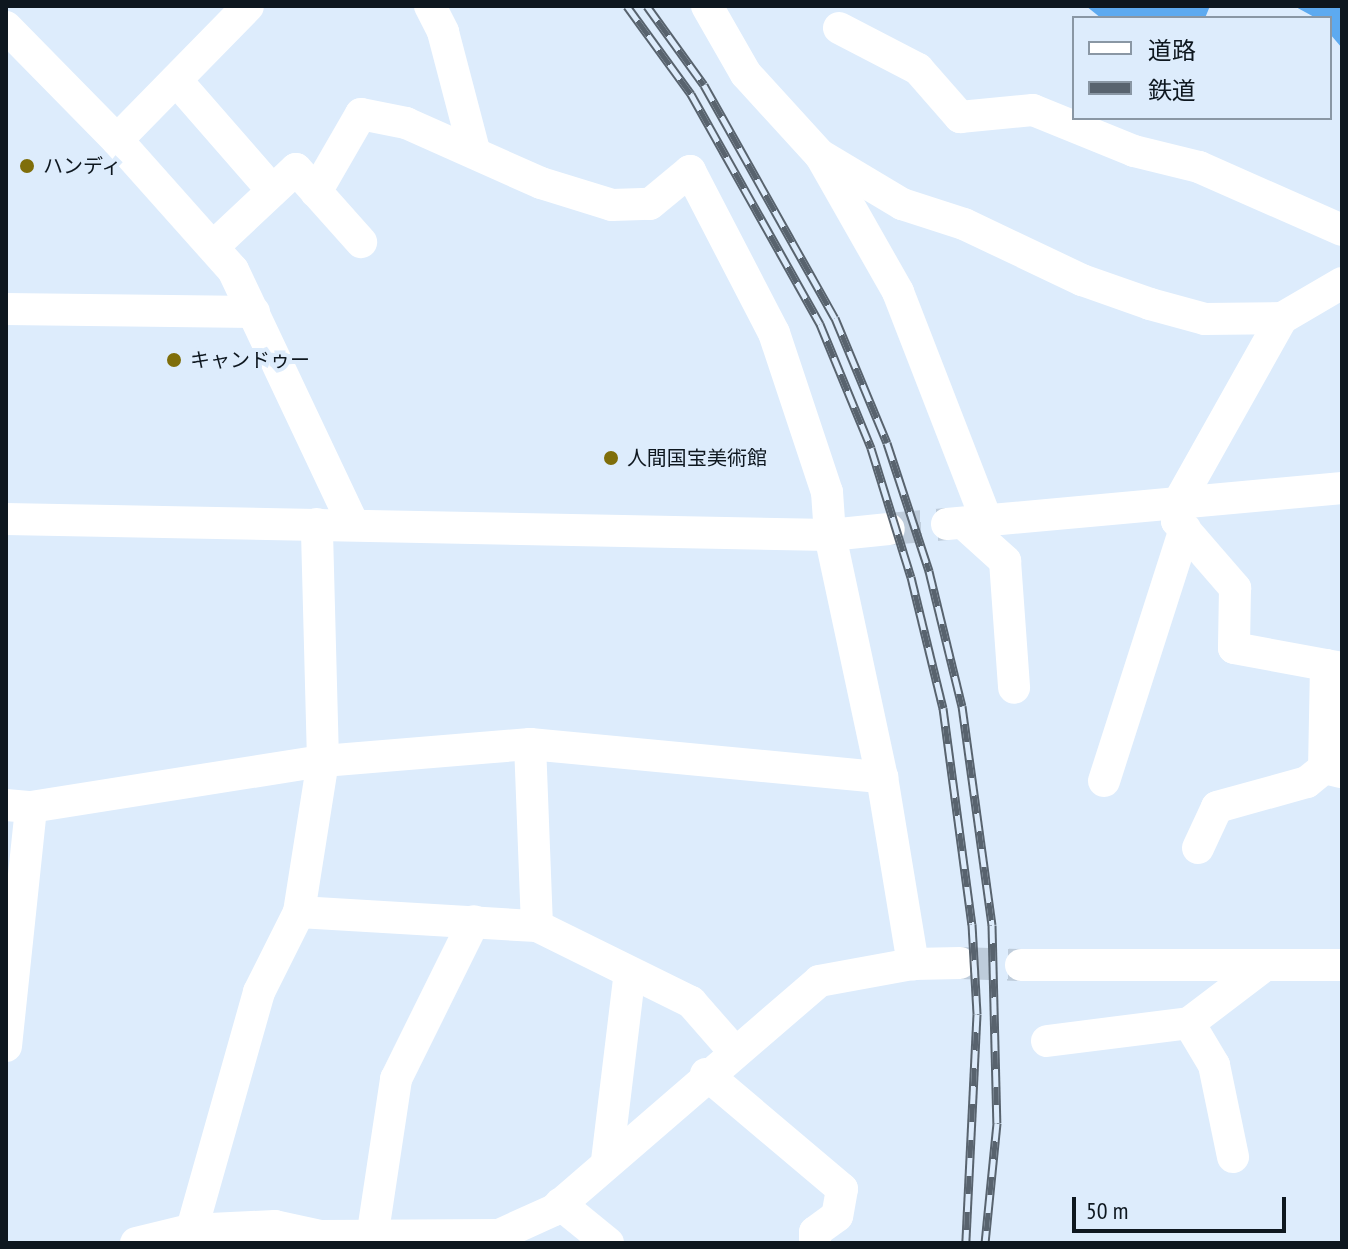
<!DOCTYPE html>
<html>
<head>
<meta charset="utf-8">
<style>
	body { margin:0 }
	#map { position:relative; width:1348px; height:1249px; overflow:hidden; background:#ddecfc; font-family:"PT Sans Narrow","Noto Sans JP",sans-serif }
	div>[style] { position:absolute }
	.forest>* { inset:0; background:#5daaf0 }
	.minor-tunnel>* { height:32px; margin-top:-16px; transform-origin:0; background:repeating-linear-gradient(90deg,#beccdb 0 32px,transparent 0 48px) }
	.minor>* { height:32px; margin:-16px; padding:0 16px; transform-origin:16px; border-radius:16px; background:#fff }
	.rail>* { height:9px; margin-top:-4.5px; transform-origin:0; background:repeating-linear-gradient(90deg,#ddecfc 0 18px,#58636e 0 36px); box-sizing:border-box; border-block:2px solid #58636e }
	.dots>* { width:22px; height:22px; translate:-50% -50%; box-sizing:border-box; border:4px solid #ddecfc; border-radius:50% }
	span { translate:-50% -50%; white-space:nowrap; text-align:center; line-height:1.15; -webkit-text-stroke:8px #ddecfc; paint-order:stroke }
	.poi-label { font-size:20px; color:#0e171f }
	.left { translate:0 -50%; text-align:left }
	.frame { position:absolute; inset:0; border:8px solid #0e171f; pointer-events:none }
	.legend { position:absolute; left:1072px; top:16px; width:260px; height:104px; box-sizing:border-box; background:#ddecfc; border:2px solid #8a97a4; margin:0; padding:10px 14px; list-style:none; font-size:24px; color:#0e171f }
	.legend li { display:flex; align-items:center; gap:16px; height:40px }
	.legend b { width:40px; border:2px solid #8a97a4 }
	.scale { position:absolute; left:1072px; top:1197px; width:214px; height:36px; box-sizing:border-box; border:4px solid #0e171f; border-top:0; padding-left:10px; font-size:24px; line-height:28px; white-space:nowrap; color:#0e171f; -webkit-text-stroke:6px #ddecfc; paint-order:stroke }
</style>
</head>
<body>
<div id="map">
	<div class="forest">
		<div style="clip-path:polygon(1086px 6px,1210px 6px,1205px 18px,1101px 18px)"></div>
		<div style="clip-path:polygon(1294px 6px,1342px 6px,1342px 48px,1330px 34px,1330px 18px,1316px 18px)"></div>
	</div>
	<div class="minor-tunnel">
		<div style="left:889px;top:529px;width:58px;rotate:-4.9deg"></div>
		<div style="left:960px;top:963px;width:61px;rotate:1.9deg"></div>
	</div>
	<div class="minor">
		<div style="left:430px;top:6px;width:29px;rotate:63deg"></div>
		<div style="left:443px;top:32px;width:122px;rotate:75.3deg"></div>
		<div style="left:707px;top:6px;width:78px;rotate:60.2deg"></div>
		<div style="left:746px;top:74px;width:110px;rotate:47.6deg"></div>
		<div style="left:820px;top:155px;width:96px;rotate:30.9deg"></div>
		<div style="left:902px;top:204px;width:65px;rotate:17.9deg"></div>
		<div style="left:964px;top:224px;width:131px;rotate:25.4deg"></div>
		<div style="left:1082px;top:280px;width:72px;rotate:19.4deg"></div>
		<div style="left:1150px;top:304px;width:57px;rotate:15.3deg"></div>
		<div style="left:1205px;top:319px;width:77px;rotate:-0.7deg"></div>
		<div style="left:6px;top:27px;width:158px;rotate:45.5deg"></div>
		<div style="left:117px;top:140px;width:174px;rotate:48.3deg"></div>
		<div style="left:233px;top:270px;width:281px;rotate:64.7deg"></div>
		<div style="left:839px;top:28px;width:89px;rotate:27.4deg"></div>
		<div style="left:918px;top:69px;width:64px;rotate:48.8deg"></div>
		<div style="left:960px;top:117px;width:73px;rotate:-5.5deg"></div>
		<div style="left:1033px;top:110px;width:109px;rotate:22.1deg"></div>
		<div style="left:1134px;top:151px;width:67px;rotate:13.8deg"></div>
		<div style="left:1199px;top:167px;width:156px;rotate:23.8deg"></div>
		<div style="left:176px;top:80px;width:145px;rotate:48.9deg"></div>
		<div style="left:117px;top:140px;width:187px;rotate:-45.6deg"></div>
		<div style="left:822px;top:158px;width:154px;rotate:60.4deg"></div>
		<div style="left:898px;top:292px;width:246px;rotate:68.8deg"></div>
		<div style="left:316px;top:192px;width:90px;rotate:-60deg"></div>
		<div style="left:361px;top:114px;width:46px;rotate:11.3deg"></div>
		<div style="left:406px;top:123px;width:148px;rotate:24deg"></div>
		<div style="left:541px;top:183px;width:74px;rotate:17.2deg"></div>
		<div style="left:612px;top:205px;width:38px;rotate:-2deg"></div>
		<div style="left:650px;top:204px;width:52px;rotate:-39.5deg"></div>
		<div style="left:690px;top:171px;width:182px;rotate:62.6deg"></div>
		<div style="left:774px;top:333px;width:168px;rotate:71.6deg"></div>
		<div style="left:827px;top:492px;width:43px;rotate:86deg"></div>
		<div style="left:830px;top:535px;width:248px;rotate:77.9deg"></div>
		<div style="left:882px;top:777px;width:190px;rotate:80.6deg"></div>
		<div style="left:215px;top:245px;width:111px;rotate:-43.2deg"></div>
		<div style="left:296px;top:169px;width:98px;rotate:48.3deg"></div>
		<div style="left:1342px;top:283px;width:69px;rotate:149.7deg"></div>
		<div style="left:1282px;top:318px;width:214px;rotate:119.3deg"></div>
		<div style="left:1177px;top:505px;width:16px;rotate:90deg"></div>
		<div style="left:1177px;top:521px;width:89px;rotate:49.1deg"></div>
		<div style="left:1235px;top:588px;width:60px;rotate:91deg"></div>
		<div style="left:1234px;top:648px;width:110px;rotate:10.5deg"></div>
		<div style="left:6px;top:309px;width:248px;rotate:0.7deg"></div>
		<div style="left:6px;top:519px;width:824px;rotate:1.11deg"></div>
		<div style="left:830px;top:535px;width:59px;rotate:-5.8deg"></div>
		<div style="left:963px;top:523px;width:57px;rotate:42.1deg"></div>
		<div style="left:1005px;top:561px;width:127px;rotate:85.9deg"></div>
		<div style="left:947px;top:524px;width:397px;rotate:-5.2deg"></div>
		<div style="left:1326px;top:665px;width:103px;rotate:91.1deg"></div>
		<div style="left:1324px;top:768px;width:18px;rotate:13deg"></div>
		<div style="left:530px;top:744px;width:182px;rotate:87.8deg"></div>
		<div style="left:1104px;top:781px;width:265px;rotate:-72.2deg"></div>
		<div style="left:6px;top:805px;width:25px;rotate:5deg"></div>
		<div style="left:31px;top:807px;width:296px;rotate:-9deg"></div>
		<div style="left:323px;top:761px;width:208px;rotate:-4.7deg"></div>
		<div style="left:530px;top:744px;width:354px;rotate:5.4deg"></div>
		<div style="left:1198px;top:848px;width:45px;rotate:-65.1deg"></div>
		<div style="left:1217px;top:807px;width:93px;rotate:-15.5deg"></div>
		<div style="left:1307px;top:782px;width:22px;rotate:-39deg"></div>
		<div style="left:299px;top:912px;width:238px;rotate:3.4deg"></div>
		<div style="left:537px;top:926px;width:172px;rotate:26.3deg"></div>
		<div style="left:691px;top:1002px;width:64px;rotate:48.8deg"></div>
		<div style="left:1021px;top:965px;width:321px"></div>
		<div style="left:1189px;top:1023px;width:49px;rotate:59.2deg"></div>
		<div style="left:1214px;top:1065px;width:94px;rotate:78.3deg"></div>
		<div style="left:1047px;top:1041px;width:143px;rotate:-7.2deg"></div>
		<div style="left:1189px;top:1023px;width:94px;rotate:-37.2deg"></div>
		<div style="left:6px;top:1046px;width:240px;rotate:-84deg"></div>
		<div style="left:706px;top:1074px;width:178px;rotate:40.2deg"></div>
		<div style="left:842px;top:1189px;width:27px;rotate:100deg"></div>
		<div style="left:837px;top:1216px;width:27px;rotate:144deg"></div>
		<div style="left:815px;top:1232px;width:11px;rotate:90deg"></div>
		<div style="left:607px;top:1161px;width:190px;rotate:-83.1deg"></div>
		<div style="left:560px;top:1204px;width:62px;rotate:39.1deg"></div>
		<div style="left:372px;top:1238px;width:161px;rotate:-81.4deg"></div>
		<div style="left:396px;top:1079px;width:176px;rotate:-63.7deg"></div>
		<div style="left:136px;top:1243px;width:56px;rotate:-13.5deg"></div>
		<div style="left:190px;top:1230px;width:85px;rotate:-2.7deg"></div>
		<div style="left:275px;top:1226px;width:46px;rotate:12.5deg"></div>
		<div style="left:320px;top:1236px;width:179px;rotate:-0.3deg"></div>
		<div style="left:499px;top:1235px;width:60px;rotate:-24.4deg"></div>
		<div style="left:554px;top:1210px;width:350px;rotate:-40.8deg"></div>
		<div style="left:819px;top:981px;width:96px;rotate:-10.3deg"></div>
		<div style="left:913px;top:964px;width:47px;rotate:-1.2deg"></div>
		<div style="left:188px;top:1243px;width:261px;rotate:-74.2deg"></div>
		<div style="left:259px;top:992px;width:89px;rotate:-63.4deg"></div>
		<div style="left:299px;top:912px;width:153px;rotate:-81deg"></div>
		<div style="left:323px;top:761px;width:237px;rotate:-91.5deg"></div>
	</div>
	<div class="rail">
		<div style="left:627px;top:6px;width:109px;rotate:54deg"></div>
		<div style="left:691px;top:94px;width:264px;rotate:60.7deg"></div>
		<div style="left:820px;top:324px;width:134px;rotate:67.6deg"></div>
		<div style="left:871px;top:448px;width:135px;rotate:72.8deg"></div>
		<div style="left:911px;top:577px;width:135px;rotate:76.3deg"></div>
		<div style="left:943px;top:708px;width:218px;rotate:82.4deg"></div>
		<div style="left:972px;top:924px;width:90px;rotate:86.8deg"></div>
		<div style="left:977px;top:1014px;width:229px;rotate:92.8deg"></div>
		<div style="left:647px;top:6px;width:97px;rotate:54.2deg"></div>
		<div style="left:704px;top:85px;width:267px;rotate:60.7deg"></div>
		<div style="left:835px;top:318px;width:135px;rotate:67.4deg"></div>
		<div style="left:887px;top:443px;width:135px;rotate:71.8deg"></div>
		<div style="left:929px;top:571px;width:139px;rotate:76.3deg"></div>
		<div style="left:962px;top:706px;width:221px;rotate:82.2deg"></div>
		<div style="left:992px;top:925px;width:198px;rotate:88.6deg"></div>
		<div style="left:997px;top:1123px;width:121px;rotate:95.7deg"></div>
	</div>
	<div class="dots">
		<div style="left:27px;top:166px;background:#7f6e0a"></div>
		<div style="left:174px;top:360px;background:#7f6e0a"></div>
		<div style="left:611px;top:458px;background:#7f6e0a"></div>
	</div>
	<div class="poi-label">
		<span class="left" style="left:43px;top:166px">ハンディ</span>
		<span class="left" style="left:190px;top:360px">キャンドゥー</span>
		<span class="left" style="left:627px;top:458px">人間国宝美術館</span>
	</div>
	<div class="frame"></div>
	<ul class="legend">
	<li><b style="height:10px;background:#fff"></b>道路</li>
	<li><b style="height:10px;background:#58636e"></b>鉄道</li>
	</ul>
	<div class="scale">50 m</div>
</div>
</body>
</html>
